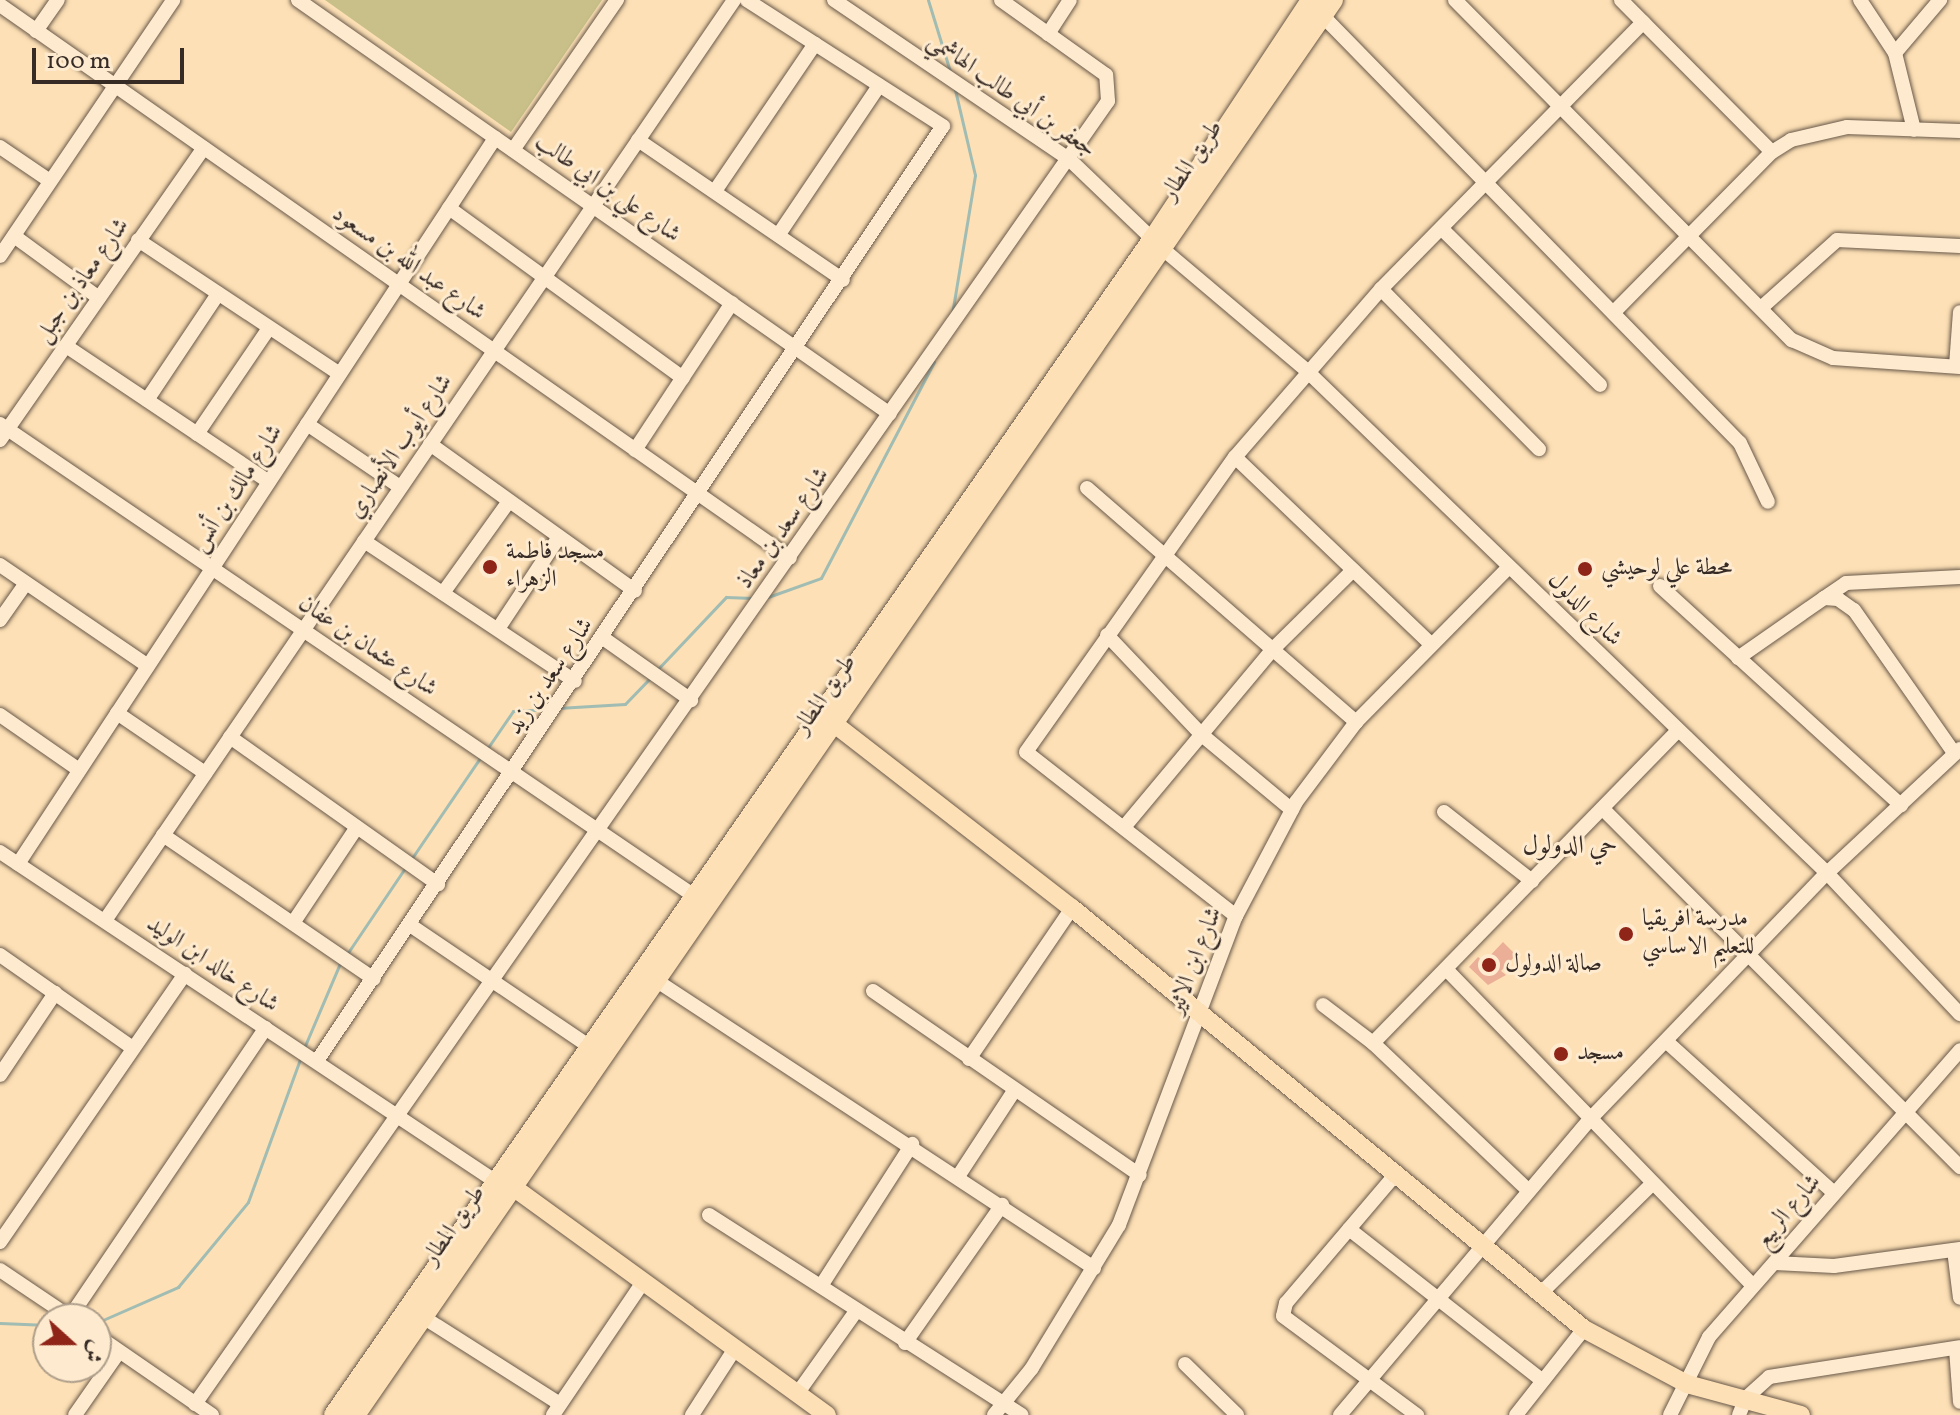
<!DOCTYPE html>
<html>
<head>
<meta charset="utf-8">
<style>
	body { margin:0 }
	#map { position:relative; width:1960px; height:1415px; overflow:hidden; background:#fde0b5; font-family:Vollkorn,Amiri,serif }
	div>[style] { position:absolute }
	.green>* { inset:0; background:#c8c088 }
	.stream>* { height:3px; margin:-1.5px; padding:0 1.5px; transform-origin:1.5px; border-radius:1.5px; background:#a1bcb3 }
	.building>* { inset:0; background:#eaaf96 }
	.roads { filter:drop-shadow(0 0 2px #68584a) drop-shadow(0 0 2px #68584a) }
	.minor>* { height:14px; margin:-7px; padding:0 7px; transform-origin:7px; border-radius:7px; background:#feebcf }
	.major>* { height:18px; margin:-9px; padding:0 9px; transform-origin:9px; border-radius:9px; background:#fde0b5 }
	.highway>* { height:20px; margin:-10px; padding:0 10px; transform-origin:10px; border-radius:10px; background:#fde0b5 }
	.dots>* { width:22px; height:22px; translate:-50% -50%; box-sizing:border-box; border:4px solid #feebcf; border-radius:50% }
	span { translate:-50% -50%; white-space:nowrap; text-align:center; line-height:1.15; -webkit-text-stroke:6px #feebcf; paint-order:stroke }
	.street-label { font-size:24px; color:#372b26 }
	.poi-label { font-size:24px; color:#372b26 }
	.left { translate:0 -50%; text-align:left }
	.neighbourhood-label { font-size:26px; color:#372b26 }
	.north { position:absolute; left:32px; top:1303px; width:80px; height:80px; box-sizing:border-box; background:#feebcf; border:2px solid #ae9e8b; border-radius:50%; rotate:111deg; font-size:22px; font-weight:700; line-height:32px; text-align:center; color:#372b26 }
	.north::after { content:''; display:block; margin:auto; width:28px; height:36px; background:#8f2418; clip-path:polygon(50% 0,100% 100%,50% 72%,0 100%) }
	.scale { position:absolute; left:32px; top:48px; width:152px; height:36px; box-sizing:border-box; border:4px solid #372b26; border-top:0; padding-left:10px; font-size:24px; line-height:28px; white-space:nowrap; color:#372b26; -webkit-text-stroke:6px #feebcf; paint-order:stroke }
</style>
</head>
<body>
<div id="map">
	<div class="green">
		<div style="clip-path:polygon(325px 0,602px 0,511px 132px)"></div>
	</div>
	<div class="stream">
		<div style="left:928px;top:0;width:74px;rotate:72.8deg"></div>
		<div style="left:952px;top:314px;width:141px;rotate:-80.6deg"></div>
		<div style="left:975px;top:175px;width:87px;rotate:-103.2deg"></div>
		<div style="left:768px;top:597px;width:56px;rotate:-19.7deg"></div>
		<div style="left:821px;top:578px;width:244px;rotate:-62.4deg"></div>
		<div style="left:656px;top:671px;width:102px;rotate:-46.6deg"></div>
		<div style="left:726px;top:597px;width:27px;rotate:2deg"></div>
		<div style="left:558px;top:708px;width:67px;rotate:-3.4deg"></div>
		<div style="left:625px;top:704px;width:37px;rotate:-46deg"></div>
		<div style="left:487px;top:749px;width:46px;rotate:-55.6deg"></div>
		<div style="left:513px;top:711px;width:34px;rotate:-3deg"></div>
		<div style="left:412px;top:858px;width:125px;rotate:-55.8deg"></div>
		<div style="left:347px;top:954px;width:104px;rotate:-56deg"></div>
		<div style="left:304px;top:1048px;width:92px;rotate:-67deg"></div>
		<div style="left:0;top:1323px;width:48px;rotate:2.4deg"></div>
		<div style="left:96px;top:1323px;width:90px;rotate:-23.7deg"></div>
		<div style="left:178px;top:1287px;width:110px;rotate:-50.5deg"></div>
		<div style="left:248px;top:1202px;width:152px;rotate:-70deg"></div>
	</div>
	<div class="building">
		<div style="clip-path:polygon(1503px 942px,1516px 955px,1501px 971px,1506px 975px,1488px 985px,1469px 967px,1478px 957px,1484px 962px)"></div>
	</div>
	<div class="roads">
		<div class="minor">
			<div style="left:298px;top:0;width:722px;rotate:34.97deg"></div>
			<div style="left:834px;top:0;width:284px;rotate:34.1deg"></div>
			<div style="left:1069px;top:159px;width:132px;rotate:43.8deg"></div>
			<div style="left:1164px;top:250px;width:187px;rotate:40.2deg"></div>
			<div style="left:1307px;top:371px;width:723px;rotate:43.99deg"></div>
			<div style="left:1827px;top:873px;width:194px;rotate:46.7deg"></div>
			<div style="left:1455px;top:0;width:479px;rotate:45.3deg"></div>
			<div style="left:1792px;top:340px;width:45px;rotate:23.7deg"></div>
			<div style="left:1833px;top:358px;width:127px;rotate:4.1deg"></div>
			<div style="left:1621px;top:0;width:214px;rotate:45.2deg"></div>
			<div style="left:1860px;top:0;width:64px;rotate:56.6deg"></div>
			<div style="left:1895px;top:53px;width:79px;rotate:76.1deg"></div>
			<div style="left:0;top:5px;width:964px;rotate:34.99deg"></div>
			<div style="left:1317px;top:10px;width:605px;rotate:45.67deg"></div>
			<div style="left:1740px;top:443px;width:65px;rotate:64.6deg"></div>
			<div style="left:36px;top:31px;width:38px;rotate:-55deg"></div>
			<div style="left:1048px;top:34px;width:40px;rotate:-57.1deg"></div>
			<div style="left:1895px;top:53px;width:70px;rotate:-49.7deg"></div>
			<div style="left:638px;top:140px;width:248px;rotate:34.3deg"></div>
			<div style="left:0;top:147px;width:60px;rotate:34.2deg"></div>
			<div style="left:513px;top:150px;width:183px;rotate:-55.3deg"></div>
			<div style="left:715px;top:191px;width:178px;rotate:-55.8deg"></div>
			<div style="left:449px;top:208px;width:289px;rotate:36deg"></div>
			<div style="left:1442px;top:229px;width:222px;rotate:44.6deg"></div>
			<div style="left:779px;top:234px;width:179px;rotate:-56deg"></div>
			<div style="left:14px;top:236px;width:105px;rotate:36.1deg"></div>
			<div style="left:138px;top:240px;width:242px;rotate:33.6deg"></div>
			<div style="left:0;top:256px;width:309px;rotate:-55.9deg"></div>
			<div style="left:1381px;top:289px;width:225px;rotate:45.4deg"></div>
			<div style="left:1761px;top:308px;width:102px;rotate:-41.8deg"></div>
			<div style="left:1837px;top:240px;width:123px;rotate:2.8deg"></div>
			<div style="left:1616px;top:310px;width:222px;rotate:-45.4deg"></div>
			<div style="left:1772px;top:152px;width:22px;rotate:-32deg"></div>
			<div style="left:1791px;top:140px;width:57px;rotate:-13.1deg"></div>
			<div style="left:1847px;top:127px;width:113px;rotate:2deg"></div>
			<div style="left:66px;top:346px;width:244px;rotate:33.8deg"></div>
			<div style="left:1956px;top:366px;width:54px;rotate:-85.8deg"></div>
			<div style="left:147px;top:400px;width:128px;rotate:-56.2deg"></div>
			<div style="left:0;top:424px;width:850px;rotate:34.21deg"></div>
			<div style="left:307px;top:424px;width:112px;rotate:34.1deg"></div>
			<div style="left:197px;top:434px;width:128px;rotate:-55.8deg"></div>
			<div style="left:0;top:440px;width:356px;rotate:-55.1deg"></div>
			<div style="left:430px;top:444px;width:252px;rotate:35.6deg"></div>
			<div style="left:635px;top:450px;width:176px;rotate:-56.6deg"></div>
			<div style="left:1235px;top:457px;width:272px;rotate:43.7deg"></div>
			<div style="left:1087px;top:488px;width:357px;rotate:41deg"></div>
			<div style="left:364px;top:541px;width:253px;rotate:33.6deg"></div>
			<div style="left:0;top:565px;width:179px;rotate:34.3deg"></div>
			<div style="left:1660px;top:586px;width:326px;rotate:42.3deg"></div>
			<div style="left:443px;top:593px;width:113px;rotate:-54.3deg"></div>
			<div style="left:1824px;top:598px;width:27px;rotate:-34deg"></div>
			<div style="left:1846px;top:583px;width:114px;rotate:-3deg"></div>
			<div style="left:0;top:620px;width:45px;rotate:-54.9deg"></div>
			<div style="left:498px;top:629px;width:110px;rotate:-56.5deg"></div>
			<div style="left:1107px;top:635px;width:138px;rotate:46.5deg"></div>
			<div style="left:1202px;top:735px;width:117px;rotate:39.8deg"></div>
			<div style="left:603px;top:638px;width:108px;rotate:35.2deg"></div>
			<div style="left:1738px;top:658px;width:105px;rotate:-34.9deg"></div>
			<div style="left:1824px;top:598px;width:14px;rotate:4deg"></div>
			<div style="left:1838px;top:599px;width:19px;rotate:35deg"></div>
			<div style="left:1854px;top:610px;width:174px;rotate:55deg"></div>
			<div style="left:117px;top:713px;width:107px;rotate:34.3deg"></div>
			<div style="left:0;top:715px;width:96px;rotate:34.8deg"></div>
			<div style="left:230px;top:737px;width:255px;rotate:35.3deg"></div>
			<div style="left:1603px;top:809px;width:506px;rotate:45.08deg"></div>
			<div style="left:1444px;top:812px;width:112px;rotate:38.1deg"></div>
			<div style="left:1125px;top:826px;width:232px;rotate:-50.1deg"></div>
			<div style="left:1274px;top:648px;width:111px;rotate:-44.6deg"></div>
			<div style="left:163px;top:835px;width:255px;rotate:34.3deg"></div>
			<div style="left:0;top:852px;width:594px;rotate:33.61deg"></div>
			<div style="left:18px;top:864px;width:869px;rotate:-56.69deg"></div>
			<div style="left:1236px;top:916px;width:266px;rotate:-142deg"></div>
			<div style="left:1026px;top:752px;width:362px;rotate:-54.7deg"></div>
			<div style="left:1235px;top:457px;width:223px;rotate:-49deg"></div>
			<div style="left:1381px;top:289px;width:374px;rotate:-45.5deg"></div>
			<div style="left:106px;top:919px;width:1113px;rotate:-55.65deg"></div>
			<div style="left:293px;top:923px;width:115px;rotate:-56.3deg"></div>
			<div style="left:410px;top:925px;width:216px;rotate:34.1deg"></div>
			<div style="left:0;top:955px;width:162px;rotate:35deg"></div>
			<div style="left:1446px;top:969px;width:441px;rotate:45.9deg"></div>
			<div style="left:657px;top:981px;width:523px;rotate:33.29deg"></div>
			<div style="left:873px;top:991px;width:324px;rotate:34.6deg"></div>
			<div style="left:1323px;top:1005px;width:63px;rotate:37.2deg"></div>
			<div style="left:1373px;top:1043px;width:211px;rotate:43.5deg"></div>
			<div style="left:1667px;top:1042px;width:225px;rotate:42.1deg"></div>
			<div style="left:1373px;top:1043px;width:435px;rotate:-45.7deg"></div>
			<div style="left:969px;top:1059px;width:183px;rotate:-55.7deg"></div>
			<div style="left:317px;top:1061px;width:1125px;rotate:-56.2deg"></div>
			<div style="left:943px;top:126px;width:233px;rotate:-147.3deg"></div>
			<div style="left:0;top:1075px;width:99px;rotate:-56.1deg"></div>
			<div style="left:959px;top:1175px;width:100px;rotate:-56.8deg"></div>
			<div style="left:1395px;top:1175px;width:168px;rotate:130.4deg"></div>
			<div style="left:1286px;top:1303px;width:13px;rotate:103deg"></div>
			<div style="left:1283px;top:1316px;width:167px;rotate:36.5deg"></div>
			<div style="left:709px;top:1215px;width:371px;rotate:32.6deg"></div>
			<div style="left:1349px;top:1229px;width:246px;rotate:38.1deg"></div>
			<div style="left:0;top:1242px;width:326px;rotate:-55.4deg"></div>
			<div style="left:1954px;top:1250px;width:48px;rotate:82.9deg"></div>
			<div style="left:1775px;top:1263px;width:59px;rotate:2.9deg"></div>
			<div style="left:1834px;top:1266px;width:127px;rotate:-7.7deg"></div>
			<div style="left:0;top:1270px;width:88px;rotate:33.9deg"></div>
			<div style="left:821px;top:1286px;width:169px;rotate:-57.3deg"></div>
			<div style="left:1540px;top:1294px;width:158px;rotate:-44.5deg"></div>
			<div style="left:70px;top:1317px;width:349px;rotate:-55.9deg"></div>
			<div style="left:423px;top:1317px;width:162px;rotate:32.4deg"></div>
			<div style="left:96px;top:1335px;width:141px;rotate:34.6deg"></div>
			<div style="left:905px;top:1343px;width:169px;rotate:-54.9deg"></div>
			<div style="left:1956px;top:1349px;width:53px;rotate:85.7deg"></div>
			<div style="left:1185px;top:1364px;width:73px;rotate:44.4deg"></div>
			<div style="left:797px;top:1394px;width:103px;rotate:-54.5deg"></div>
			<div style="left:195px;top:1404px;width:1591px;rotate:-54.98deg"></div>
			<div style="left:1108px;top:101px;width:26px;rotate:-94deg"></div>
			<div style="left:1106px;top:75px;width:129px;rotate:-144.5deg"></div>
			<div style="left:75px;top:1415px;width:77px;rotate:-55.1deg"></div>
			<div style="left:553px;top:1415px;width:157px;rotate:-55.9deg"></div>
			<div style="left:692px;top:1415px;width:77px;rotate:-57.1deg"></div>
			<div style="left:994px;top:1415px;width:60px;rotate:-51deg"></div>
			<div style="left:1032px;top:1368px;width:167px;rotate:-58.7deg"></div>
			<div style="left:1119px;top:1225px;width:330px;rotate:-69.3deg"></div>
			<div style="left:1236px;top:916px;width:129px;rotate:-62.2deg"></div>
			<div style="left:1296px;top:802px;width:100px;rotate:-53.1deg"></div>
			<div style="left:1356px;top:722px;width:218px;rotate:-45.4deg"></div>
			<div style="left:1340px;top:1415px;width:389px;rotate:-49.8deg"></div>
			<div style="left:1591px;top:1118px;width:340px;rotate:-46.1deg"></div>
			<div style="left:1827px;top:873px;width:182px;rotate:-43deg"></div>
			<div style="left:1516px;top:1415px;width:110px;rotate:-51.7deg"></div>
			<div style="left:1670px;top:1415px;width:87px;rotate:-63.4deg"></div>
			<div style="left:1709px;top:1337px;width:381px;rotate:-48.8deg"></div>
			<div style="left:1739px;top:1415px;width:18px;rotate:-68deg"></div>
			<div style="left:1746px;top:1398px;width:31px;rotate:-42deg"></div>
			<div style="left:1769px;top:1377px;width:193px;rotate:-8.9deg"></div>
		</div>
		<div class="major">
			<div style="left:837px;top:726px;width:297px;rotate:37.8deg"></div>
			<div style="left:1072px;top:908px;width:663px;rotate:39.43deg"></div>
			<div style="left:1584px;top:1329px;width:117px;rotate:28.1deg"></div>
			<div style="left:1687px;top:1384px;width:118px;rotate:15.2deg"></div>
			<div style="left:513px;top:1187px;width:388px;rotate:36deg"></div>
		</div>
		<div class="highway">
			<div style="left:334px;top:1415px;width:1433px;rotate:-55.15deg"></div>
			<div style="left:1153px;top:239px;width:287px;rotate:-56.5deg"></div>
			<div style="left:355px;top:1415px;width:1720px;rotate:-55.35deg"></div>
		</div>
	</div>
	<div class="dots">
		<div style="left:490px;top:567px;background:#8f2418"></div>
		<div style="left:1585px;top:569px;background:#8f2418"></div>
		<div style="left:1626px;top:934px;background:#8f2418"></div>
		<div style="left:1489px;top:965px;background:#8f2418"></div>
		<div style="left:1561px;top:1054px;background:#8f2418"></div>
	</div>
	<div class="street-label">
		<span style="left:1011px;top:96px;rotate:35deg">جعفر بن أبي طالب الهاشمي</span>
		<span style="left:1193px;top:161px;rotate:-56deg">طريق المطار</span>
		<span style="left:607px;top:189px;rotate:35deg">شارع علي بن ابي طالب</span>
		<span style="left:408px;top:264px;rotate:35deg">شارع عبد الله بن مسعود</span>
		<span style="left:83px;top:281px;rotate:-55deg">شارع معاذ بن جبل</span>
		<span style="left:401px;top:447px;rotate:-56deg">شارع أيوب الأنصاري</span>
		<span style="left:238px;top:489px;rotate:-57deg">شارع مالك بن أنس</span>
		<span style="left:784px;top:529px;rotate:-55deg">شارع سعد بن معاذ</span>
		<span style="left:1584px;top:610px;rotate:45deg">شارع الدلول</span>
		<span style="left:367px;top:647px;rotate:34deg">شارع عثمان بن عفان</span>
		<span style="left:551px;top:677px;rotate:-56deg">شارع سعد بن زيد</span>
		<span style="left:826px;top:695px;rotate:-55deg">طريق المطار</span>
		<span style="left:1196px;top:961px;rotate:-69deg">شارع ابن الاثير</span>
		<span style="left:212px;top:965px;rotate:34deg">شارع خالد ابن الوليد</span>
		<span style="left:1789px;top:1212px;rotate:-50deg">شارع الربيع</span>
		<span style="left:455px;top:1226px;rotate:-55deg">طريق المطار</span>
	</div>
	<div class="poi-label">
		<span class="left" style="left:506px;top:567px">مسجد فاطمة<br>الزهراء</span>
		<span class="left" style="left:1601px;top:569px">محطة علي لوحيشي</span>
		<span class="left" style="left:1642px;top:934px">مدرسة افريقيا<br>للتعليم الاساسي</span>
		<span class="left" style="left:1505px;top:965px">صالة الدولول</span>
		<span class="left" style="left:1577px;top:1054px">مسجد</span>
	</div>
	<div class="neighbourhood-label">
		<span style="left:1570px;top:847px">حي الدولول</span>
	</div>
	<div class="north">ش</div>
	<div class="scale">100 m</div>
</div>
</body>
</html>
